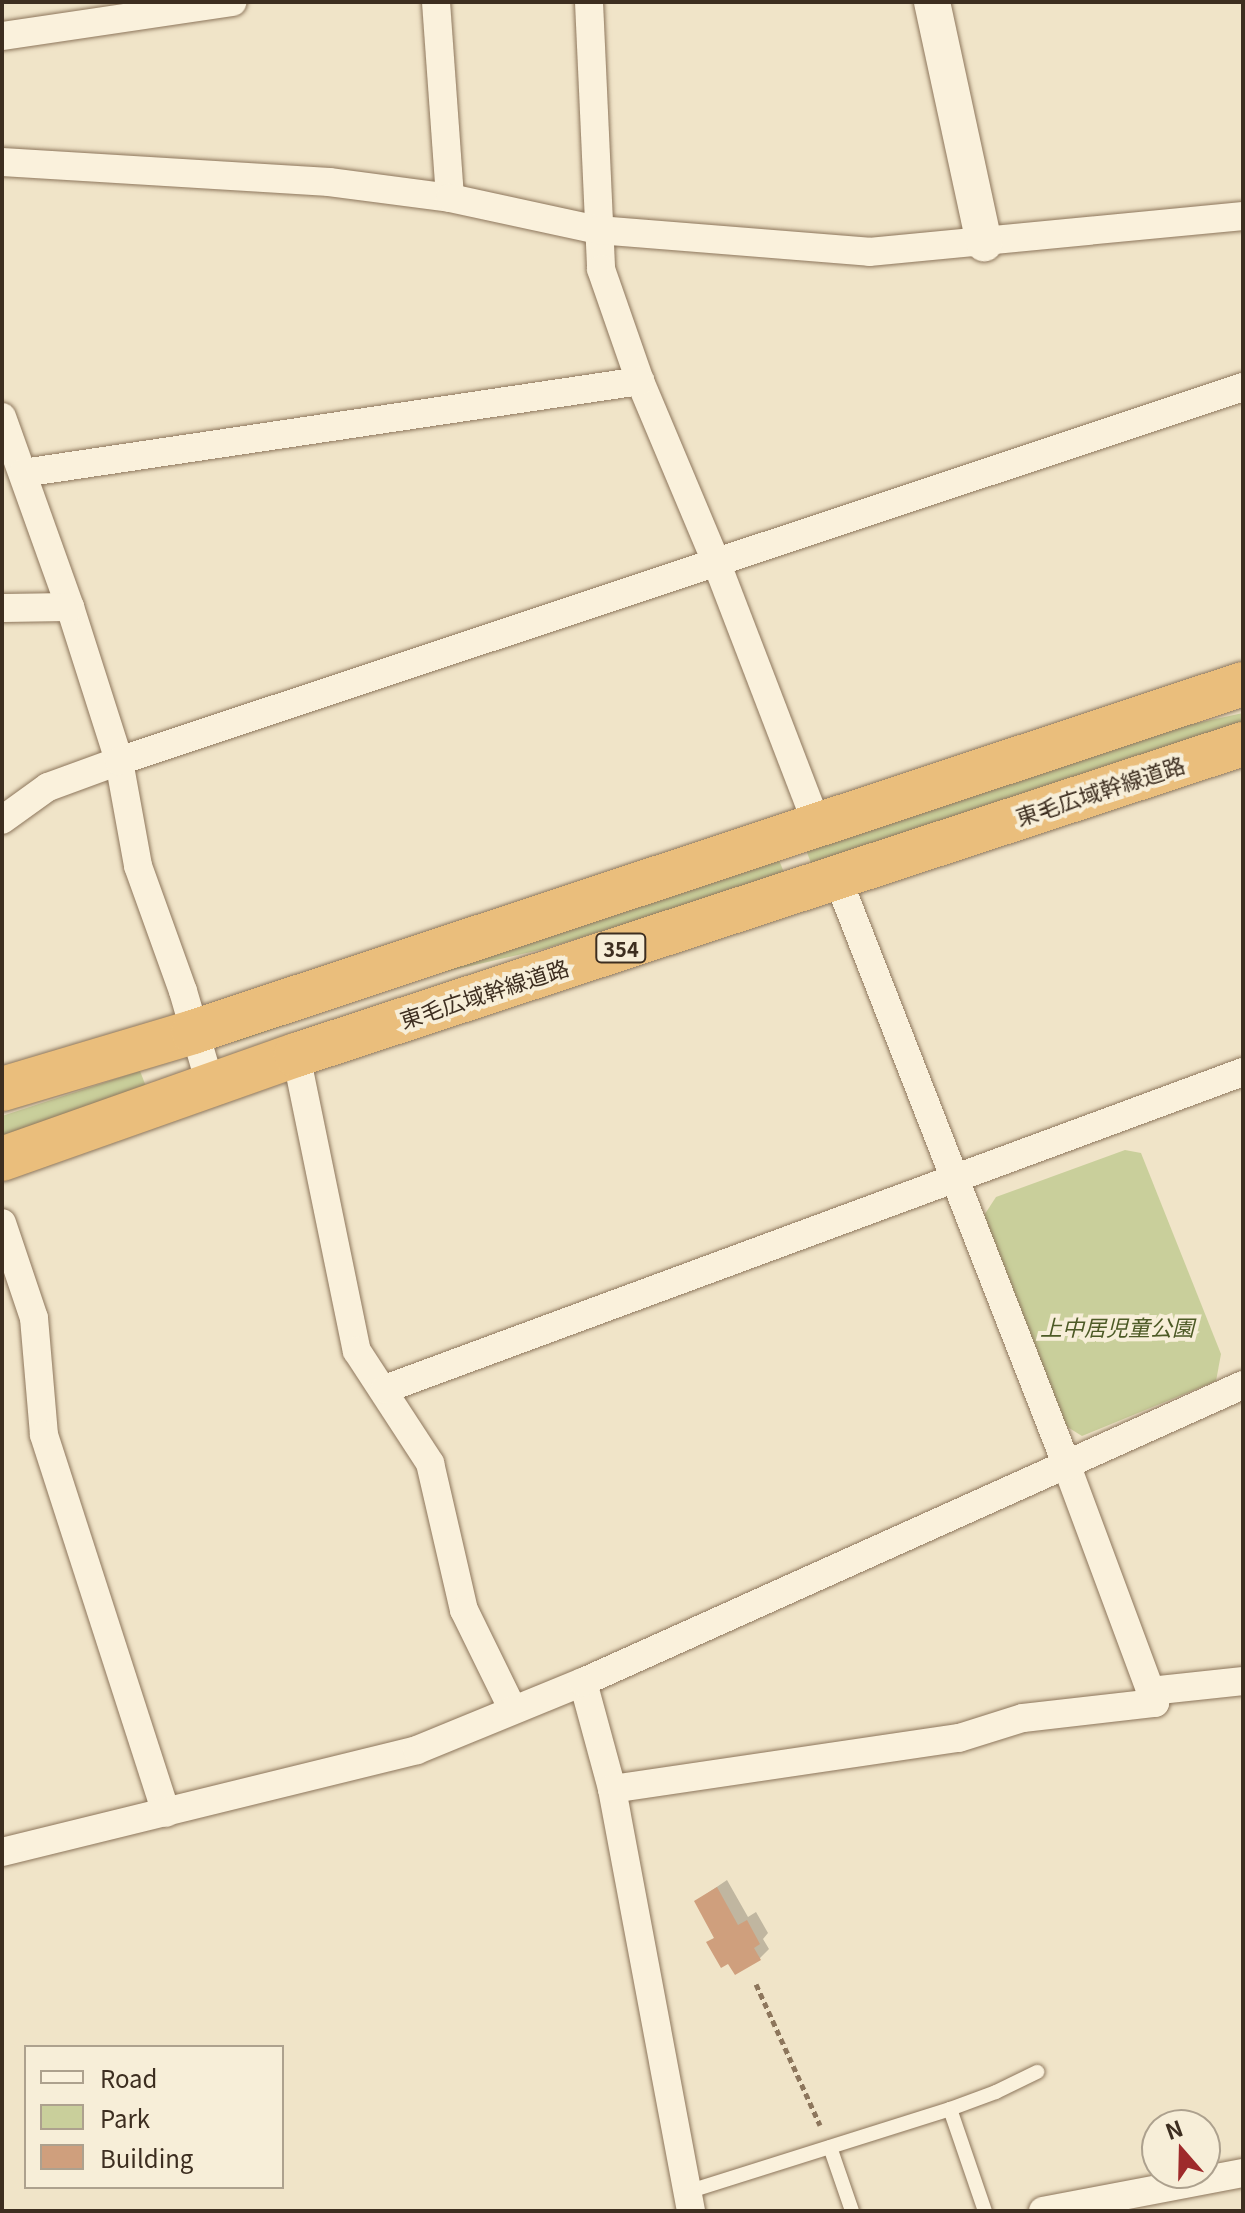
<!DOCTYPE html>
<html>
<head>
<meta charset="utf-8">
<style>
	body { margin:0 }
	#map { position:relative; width:1245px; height:2213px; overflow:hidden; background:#f0e4c8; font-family:Georgia,"Noto Sans JP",serif }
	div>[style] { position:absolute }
	.green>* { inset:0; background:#c9cf9b }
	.shadow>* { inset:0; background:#0003 }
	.building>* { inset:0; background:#cf9f7d }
	.path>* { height:5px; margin-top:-2.5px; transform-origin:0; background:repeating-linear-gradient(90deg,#8d765c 0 6px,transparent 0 10px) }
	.roads { filter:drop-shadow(0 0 2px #8d765c) drop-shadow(0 0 2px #8d765c) }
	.service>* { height:14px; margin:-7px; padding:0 7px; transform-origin:7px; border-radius:7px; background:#faf1dc }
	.minor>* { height:28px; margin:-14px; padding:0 14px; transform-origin:14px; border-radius:14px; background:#faf1dc }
	.tertiary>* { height:36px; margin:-18px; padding:0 18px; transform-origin:18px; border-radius:18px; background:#faf1dc }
	.trunk>* { height:44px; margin:-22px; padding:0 22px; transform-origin:22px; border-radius:22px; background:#eabe7c }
	span { translate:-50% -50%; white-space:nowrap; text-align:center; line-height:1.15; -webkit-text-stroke:8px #f7eed8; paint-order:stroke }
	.shield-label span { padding:2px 6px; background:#f7eed8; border:2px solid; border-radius:6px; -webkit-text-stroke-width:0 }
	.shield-label { font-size:20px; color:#3d2e20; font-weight:700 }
	.street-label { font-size:22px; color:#3d2e20 }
	.park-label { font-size:22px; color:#4d5a26; font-style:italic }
	.frame { position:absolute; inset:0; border:4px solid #3d2e20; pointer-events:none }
	.legend { position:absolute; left:24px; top:2045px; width:260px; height:144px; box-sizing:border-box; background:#f7eed8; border:2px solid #ada18e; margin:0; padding:10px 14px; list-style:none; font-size:24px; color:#3d2e20 }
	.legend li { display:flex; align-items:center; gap:16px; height:40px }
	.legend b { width:40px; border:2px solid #ada18e }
	.north { position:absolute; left:1141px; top:2109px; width:80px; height:80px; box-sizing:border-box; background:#f7eed8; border:2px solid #ada18e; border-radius:50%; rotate:340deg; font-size:22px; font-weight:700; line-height:32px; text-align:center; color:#3d2e20 }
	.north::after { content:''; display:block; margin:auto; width:28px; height:36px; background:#9e2a2b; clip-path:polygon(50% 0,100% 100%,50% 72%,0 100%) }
</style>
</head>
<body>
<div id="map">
	<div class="green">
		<div style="clip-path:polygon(1243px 713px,1243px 726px,812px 866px,805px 847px,1128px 738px)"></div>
		<div style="clip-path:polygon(777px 855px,785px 875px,544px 949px,423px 977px,236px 1042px,234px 1036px)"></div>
		<div style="clip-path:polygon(140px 1071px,147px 1089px,2px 1136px,2px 1116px)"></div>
		<div style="clip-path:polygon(1125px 1150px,1141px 1153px,1221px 1354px,1216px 1381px,1082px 1436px,1061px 1423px,981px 1220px,996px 1197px)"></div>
	</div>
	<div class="shadow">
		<div style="clip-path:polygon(727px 1880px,748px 1917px,756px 1912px,768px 1933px,763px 1939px,769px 1949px,759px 1959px,729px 1961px,709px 1943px,716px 1936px,696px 1901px)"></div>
	</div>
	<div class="building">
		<div style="clip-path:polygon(717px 1887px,738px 1925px,747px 1920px,760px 1944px,754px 1948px,761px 1960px,735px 1975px,728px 1964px,721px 1968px,706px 1942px,714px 1938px,694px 1901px)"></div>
	</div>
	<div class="path">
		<div style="left:756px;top:1984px;width:155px;rotate:65.6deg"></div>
	</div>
	<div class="roads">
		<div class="service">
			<div style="left:950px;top:2109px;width:108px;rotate:71.1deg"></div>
			<div style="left:830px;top:2147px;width:68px;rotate:71deg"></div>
			<div style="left:687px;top:2192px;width:276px;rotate:-17.5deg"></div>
			<div style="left:950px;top:2109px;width:49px;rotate:-20.3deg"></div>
			<div style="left:996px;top:2092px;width:46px;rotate:-26deg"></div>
		</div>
		<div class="minor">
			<div style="left:436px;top:2px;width:196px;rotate:85.9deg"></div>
			<div style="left:589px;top:2px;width:267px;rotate:87.4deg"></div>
			<div style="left:601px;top:269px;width:119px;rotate:70.8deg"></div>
			<div style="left:640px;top:381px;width:199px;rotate:67.2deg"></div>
			<div style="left:717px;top:564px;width:279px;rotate:69deg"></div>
			<div style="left:2px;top:36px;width:233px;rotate:-8.4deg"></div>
			<div style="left:2px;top:162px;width:328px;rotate:3.5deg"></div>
			<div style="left:329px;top:182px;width:122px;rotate:7.5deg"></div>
			<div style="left:450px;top:198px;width:151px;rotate:12.2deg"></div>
			<div style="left:598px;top:230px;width:272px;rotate:4.6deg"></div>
			<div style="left:869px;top:252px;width:376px;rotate:-5.5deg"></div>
			<div style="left:2px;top:417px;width:202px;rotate:70.3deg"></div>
			<div style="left:70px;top:607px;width:162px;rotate:72.3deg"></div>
			<div style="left:119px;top:761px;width:107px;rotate:79.7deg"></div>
			<div style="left:138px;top:866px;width:133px;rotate:70.2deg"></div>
			<div style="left:183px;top:991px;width:97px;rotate:73.8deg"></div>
			<div style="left:23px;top:473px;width:624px;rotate:-8.48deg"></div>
			<div style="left:2px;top:608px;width:68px;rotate:-0.8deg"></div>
			<div style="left:2px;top:820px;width:57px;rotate:-35.7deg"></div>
			<div style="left:48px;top:787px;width:76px;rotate:-20.1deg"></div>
			<div style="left:119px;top:761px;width:1185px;rotate:-18.4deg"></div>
			<div style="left:296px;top:1055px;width:302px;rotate:78.4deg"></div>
			<div style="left:357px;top:1351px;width:134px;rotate:56.9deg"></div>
			<div style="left:430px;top:1463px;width:151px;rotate:77deg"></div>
			<div style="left:464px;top:1610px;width:111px;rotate:63.9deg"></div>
			<div style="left:2px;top:1223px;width:100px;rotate:71.4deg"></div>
			<div style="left:34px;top:1318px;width:117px;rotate:85.1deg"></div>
			<div style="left:44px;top:1435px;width:397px;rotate:72.1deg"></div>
			<div style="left:385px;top:1389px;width:915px;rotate:-20.28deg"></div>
			<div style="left:583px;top:1682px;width:111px;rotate:74.8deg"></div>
			<div style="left:612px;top:1789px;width:429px;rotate:79.4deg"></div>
			<div style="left:1150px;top:1691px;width:94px;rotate:-6.1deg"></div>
			<div style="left:612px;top:1789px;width:351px;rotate:-8.4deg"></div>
			<div style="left:959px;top:1738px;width:67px;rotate:-17.4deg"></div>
			<div style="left:1023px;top:1718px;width:133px;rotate:-6.5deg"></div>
			<div style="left:1155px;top:1703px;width:253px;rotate:-110.4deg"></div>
			<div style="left:1067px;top:1466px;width:632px;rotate:-111.33deg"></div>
			<div style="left:2px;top:1852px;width:427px;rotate:-13.8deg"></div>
			<div style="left:417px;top:1750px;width:179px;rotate:-22.3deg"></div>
			<div style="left:583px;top:1682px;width:724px;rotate:-24.23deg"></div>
			<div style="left:1043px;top:2211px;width:204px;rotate:-10.8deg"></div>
		</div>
		<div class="tertiary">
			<div style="left:932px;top:2px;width:247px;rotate:77.8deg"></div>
		</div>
		<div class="trunk">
			<div style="left:2px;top:1089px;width:199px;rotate:-16.6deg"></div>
			<div style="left:193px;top:1032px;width:1106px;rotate:-18.34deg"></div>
			<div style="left:2px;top:1159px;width:312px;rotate:-19.5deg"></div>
			<div style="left:296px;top:1055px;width:997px;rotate:-18.18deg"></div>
		</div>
	</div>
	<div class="shield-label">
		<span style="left:621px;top:948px">354</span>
	</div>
	<div class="street-label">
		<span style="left:1100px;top:790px;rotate:-18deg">東毛広域幹線道路</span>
		<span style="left:484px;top:993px;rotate:-18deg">東毛広域幹線道路</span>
	</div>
	<div class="park-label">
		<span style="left:1117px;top:1327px">上中居児童公園</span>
	</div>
	<div class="frame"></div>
	<ul class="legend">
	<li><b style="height:10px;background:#faf1dc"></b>Road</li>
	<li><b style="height:22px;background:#c9cf9b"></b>Park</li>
	<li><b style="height:22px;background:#cf9f7d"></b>Building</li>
	</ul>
	<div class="north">N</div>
</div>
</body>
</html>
